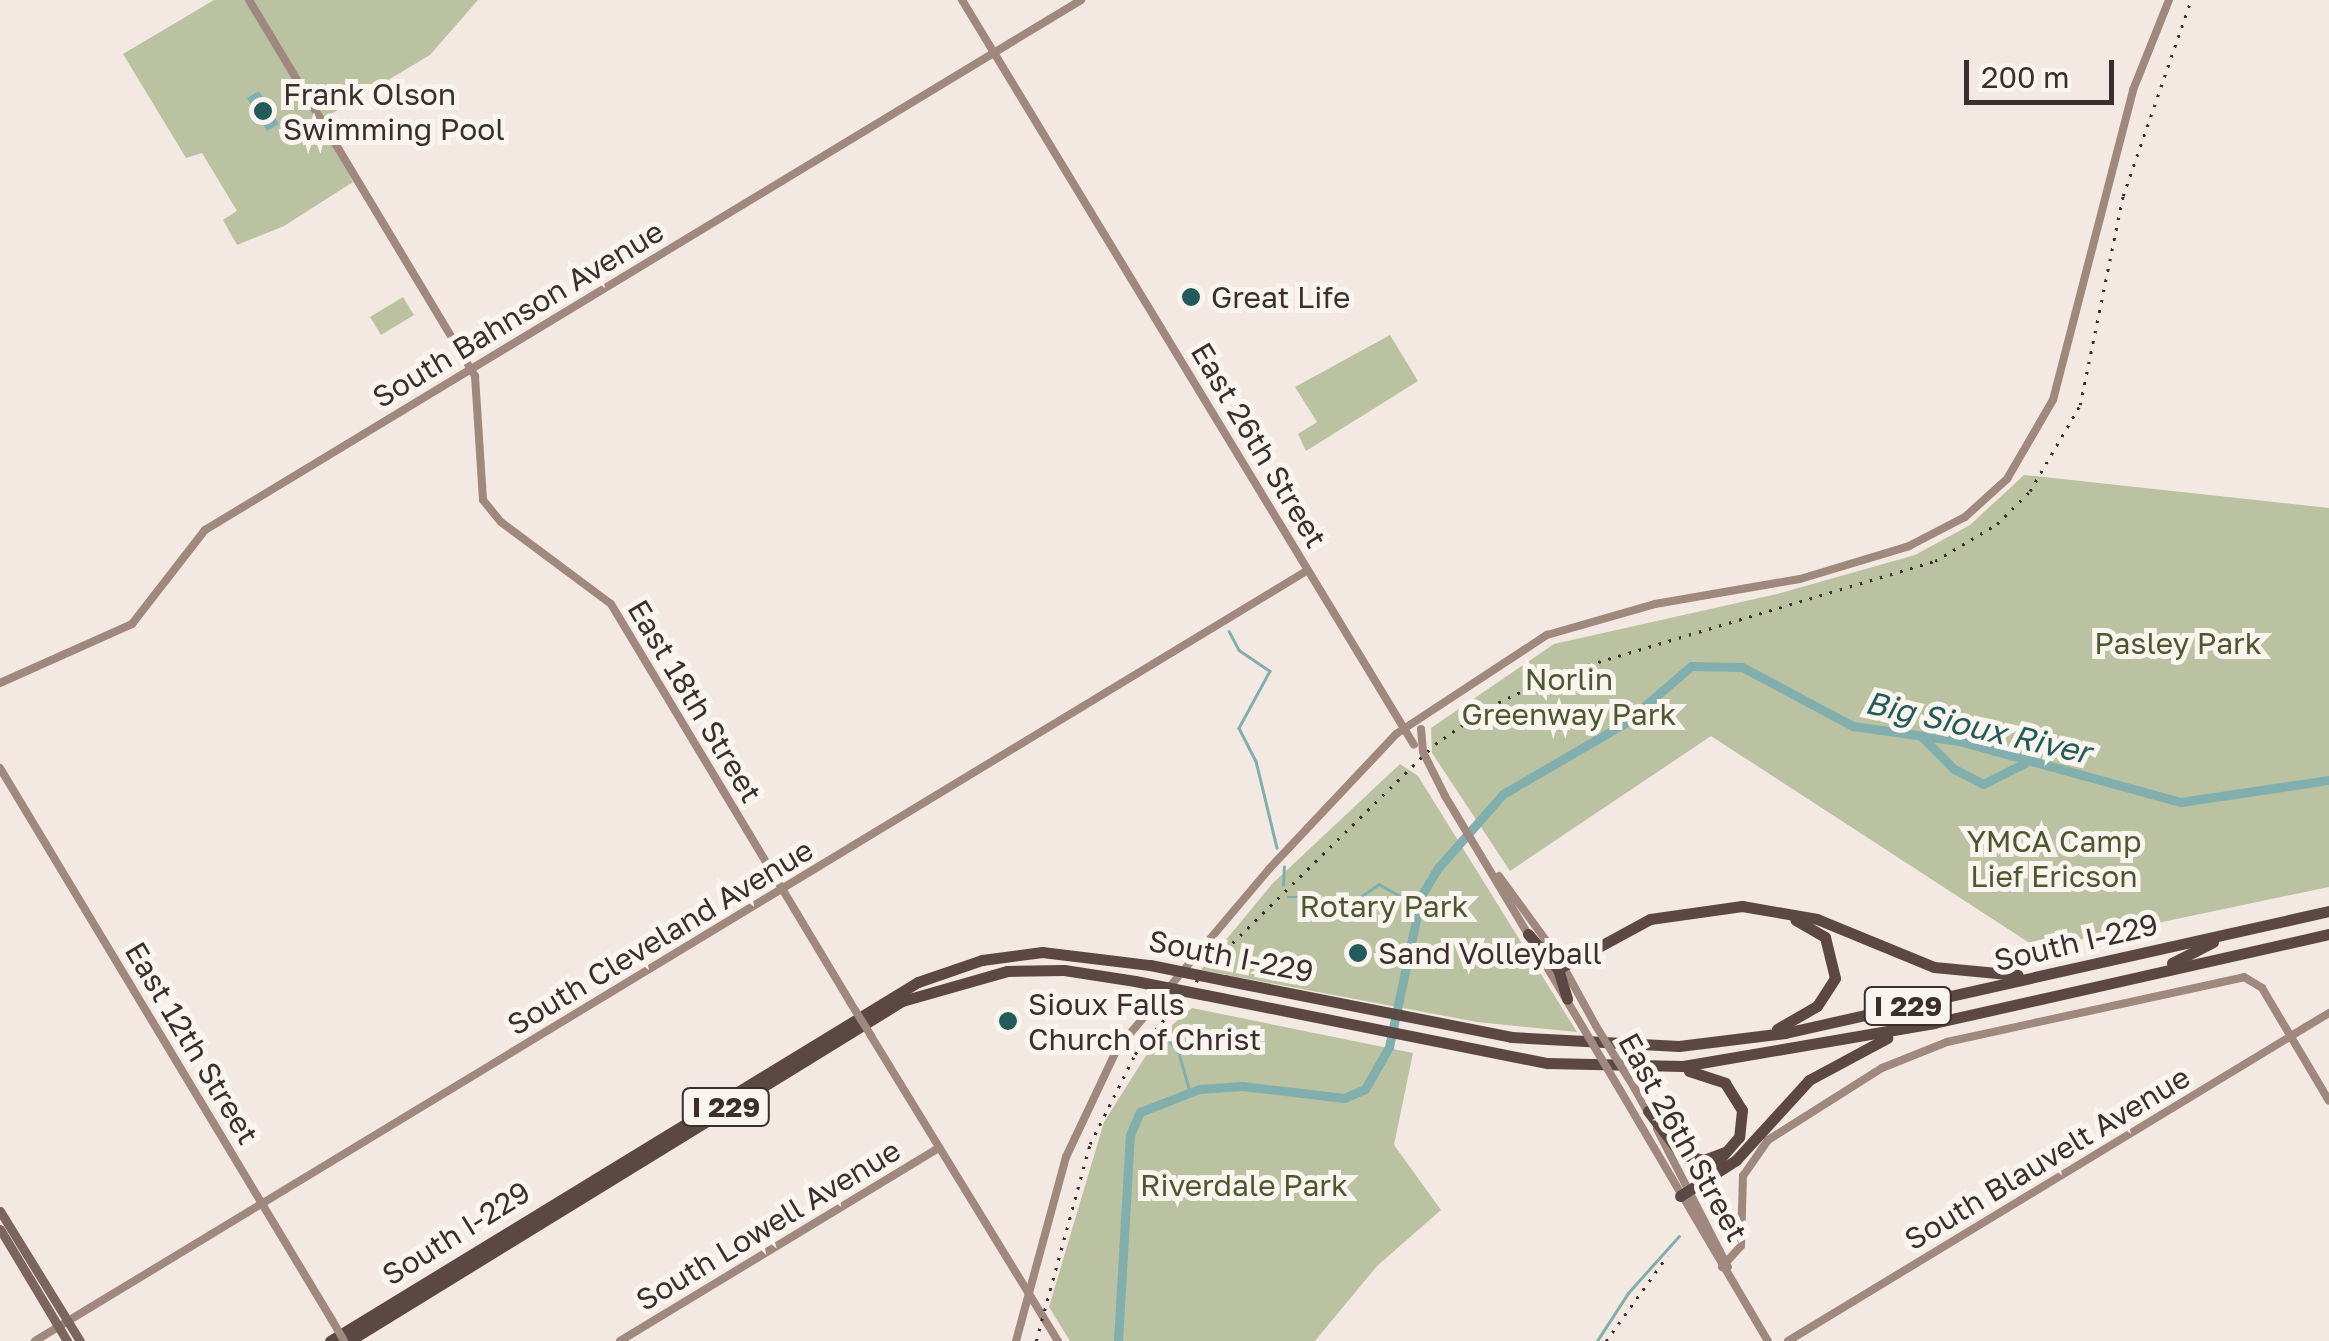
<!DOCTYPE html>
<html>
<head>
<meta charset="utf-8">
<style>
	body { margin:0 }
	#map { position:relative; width:2329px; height:1341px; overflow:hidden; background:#f3e9e2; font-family:"Golos Text",sans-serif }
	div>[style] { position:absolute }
	.green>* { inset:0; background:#bac2a1 }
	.water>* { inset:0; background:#81afae }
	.stream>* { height:2.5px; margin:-1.25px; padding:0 1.25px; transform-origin:1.25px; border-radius:1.25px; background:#81afae }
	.river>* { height:9px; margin:-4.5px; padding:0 4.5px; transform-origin:4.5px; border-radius:4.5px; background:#81afae }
	.secondary>* { height:8px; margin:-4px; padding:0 4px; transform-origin:4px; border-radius:4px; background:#9f887e }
	.primary>* { height:9px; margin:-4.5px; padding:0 4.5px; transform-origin:4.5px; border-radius:4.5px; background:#7b655d }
	.highway>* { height:11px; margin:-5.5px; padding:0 5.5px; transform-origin:5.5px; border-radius:5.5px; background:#5b4843 }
	.rail>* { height:2.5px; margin-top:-1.25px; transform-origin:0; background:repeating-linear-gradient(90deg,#3a2f2c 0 2.5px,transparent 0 10.5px) }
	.secondary-bridge>* { height:8px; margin:-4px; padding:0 4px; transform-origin:4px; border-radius:4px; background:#9f887e }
	.highway-bridge>* { height:11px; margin:-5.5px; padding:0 5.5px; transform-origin:5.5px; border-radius:5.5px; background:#5b4843 }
	.dots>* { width:28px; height:28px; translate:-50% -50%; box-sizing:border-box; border:5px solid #faf4ee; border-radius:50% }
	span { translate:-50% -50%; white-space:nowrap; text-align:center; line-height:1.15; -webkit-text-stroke:10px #faf4ee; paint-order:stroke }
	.shield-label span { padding:2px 8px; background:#faf4ee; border:2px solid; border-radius:8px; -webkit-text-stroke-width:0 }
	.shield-label { font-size:28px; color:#3a2f2c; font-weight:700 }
	.poi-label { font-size:30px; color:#3a2f2c }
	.left { translate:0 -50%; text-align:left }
	.street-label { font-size:30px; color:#3a2f2c }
	.park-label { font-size:30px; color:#4c5830 }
	.water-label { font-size:32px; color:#225b5a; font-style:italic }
	.scale { position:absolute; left:1964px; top:60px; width:150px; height:45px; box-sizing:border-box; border:5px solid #3a2f2c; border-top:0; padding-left:12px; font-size:30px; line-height:35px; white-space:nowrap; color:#3a2f2c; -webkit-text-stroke:8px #faf4ee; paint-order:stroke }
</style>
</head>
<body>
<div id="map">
	<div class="green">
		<div style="clip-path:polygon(214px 0,478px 0,430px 55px,321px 120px,353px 182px,284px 226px,237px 245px,223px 220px,237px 211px,202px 153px,186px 158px,123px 54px)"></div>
		<div style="clip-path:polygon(403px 297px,414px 315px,381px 335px,370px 317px)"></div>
		<div style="clip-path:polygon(1390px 335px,1418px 381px,1306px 451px,1298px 434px,1317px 422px,1295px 387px)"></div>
		<div style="clip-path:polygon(2024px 475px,2329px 508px,2329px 887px,2053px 945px,2028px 942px,1711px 736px,1510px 871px,1432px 753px,1431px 728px,1554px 644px,1777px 594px,1915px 555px,1970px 525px)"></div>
		<div style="clip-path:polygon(1400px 764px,1418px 776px,1577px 1032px,1477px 1022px,1201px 970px,1272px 884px)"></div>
		<div style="clip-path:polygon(1192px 1008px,1413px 1053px,1394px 1145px,1441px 1210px,1377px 1266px,1315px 1341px,1070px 1341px,1049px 1307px,1104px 1122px,1157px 1038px)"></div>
	</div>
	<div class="water">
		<div style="clip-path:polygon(259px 91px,279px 124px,267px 131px,247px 98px)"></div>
	</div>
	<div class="stream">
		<div style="left:1229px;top:631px;width:21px;rotate:62deg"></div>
		<div style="left:1239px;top:650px;width:37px;rotate:34deg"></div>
		<div style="left:1270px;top:671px;width:65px;rotate:118.5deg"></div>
		<div style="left:1239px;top:728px;width:37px;rotate:63deg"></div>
		<div style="left:1256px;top:761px;width:89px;rotate:76.4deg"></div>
		<div style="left:1283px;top:885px;width:18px;rotate:-87deg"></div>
		<div style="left:1288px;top:897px;width:31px"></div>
		<div style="left:1319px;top:897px;width:27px;rotate:24deg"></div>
		<div style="left:1344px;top:908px;width:42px;rotate:-34.4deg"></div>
		<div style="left:1379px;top:884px;width:45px;rotate:29.4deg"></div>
		<div style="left:1159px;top:1028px;width:32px;rotate:51deg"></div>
		<div style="left:1179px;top:1053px;width:40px;rotate:74deg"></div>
		<div style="left:1597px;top:1341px;width:57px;rotate:-57.1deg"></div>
		<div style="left:1628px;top:1293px;width:76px;rotate:-48.2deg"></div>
	</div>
	<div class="river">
		<div style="left:1921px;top:736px;width:47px;rotate:45deg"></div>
		<div style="left:1954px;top:769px;width:33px;rotate:27deg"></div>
		<div style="left:1983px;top:784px;width:47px;rotate:-26.6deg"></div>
		<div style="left:1118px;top:1341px;width:206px;rotate:-86.7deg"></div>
		<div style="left:1130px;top:1135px;width:25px;rotate:-67deg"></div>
		<div style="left:1140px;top:1112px;width:63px;rotate:-21.3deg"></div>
		<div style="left:1199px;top:1089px;width:43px;rotate:-4deg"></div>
		<div style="left:1242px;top:1086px;width:103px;rotate:6.7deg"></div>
		<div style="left:1344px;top:1098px;width:23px;rotate:-23deg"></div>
		<div style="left:1365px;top:1089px;width:48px;rotate:-60.3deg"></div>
		<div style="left:1389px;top:1047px;width:154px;rotate:-78deg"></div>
		<div style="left:1421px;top:896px;width:33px;rotate:-59deg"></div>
		<div style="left:1438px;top:868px;width:98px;rotate:-48.7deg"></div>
		<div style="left:1503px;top:794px;width:141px;rotate:-30.2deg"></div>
		<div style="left:1625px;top:723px;width:87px;rotate:-40.8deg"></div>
		<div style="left:1691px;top:666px;width:51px;rotate:1.1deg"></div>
		<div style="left:1742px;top:667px;width:126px;rotate:28deg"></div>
		<div style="left:1853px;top:726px;width:107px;rotate:8.1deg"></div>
		<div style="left:1959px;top:741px;width:230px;rotate:15.4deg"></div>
		<div style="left:2181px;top:802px;width:150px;rotate:-8.5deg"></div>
	</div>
	<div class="secondary">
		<div style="left:249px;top:0;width:439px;rotate:59deg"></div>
		<div style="left:475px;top:376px;width:124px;rotate:86.3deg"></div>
		<div style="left:483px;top:500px;width:28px;rotate:51deg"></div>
		<div style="left:501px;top:522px;width:137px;rotate:36.7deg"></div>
		<div style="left:611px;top:604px;width:464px;rotate:59deg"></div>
		<div style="left:962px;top:0;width:871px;rotate:58.75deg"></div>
		<div style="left:0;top:683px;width:145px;rotate:-24.1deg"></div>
		<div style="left:132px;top:624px;width:119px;rotate:-52.2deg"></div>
		<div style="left:205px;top:530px;width:1024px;rotate:-31.17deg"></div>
		<div style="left:0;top:768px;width:644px;rotate:58.98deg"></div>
		<div style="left:1445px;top:796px;width:163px;rotate:59deg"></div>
		<div style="left:1499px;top:876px;width:92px;rotate:53.9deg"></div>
		<div style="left:1541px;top:957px;width:80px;rotate:59.3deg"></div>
		<div style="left:1563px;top:966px;width:68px;rotate:61.2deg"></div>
		<div style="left:871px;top:1036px;width:358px;rotate:58.5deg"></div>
		<div style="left:1635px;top:1089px;width:26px;rotate:61deg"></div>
		<div style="left:1620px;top:1090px;width:291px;rotate:59.5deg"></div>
		<div style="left:1657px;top:1129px;width:155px;rotate:62.8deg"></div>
		<div style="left:1722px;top:1267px;width:28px;rotate:-48deg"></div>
		<div style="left:1741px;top:1246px;width:70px;rotate:-88.4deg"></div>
		<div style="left:1743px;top:1176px;width:44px;rotate:-55.2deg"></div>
		<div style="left:1768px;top:1140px;width:135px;rotate:-32.3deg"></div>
		<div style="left:1882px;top:1068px;width:70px;rotate:-21.8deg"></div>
		<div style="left:1947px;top:1042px;width:304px;rotate:-12.3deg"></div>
		<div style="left:2244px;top:977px;width:21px;rotate:31deg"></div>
		<div style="left:2262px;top:988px;width:131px;rotate:59.3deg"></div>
		<div style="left:35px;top:1341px;width:1488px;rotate:-31.2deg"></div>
		<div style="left:620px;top:1341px;width:373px;rotate:-31.2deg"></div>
		<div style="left:1016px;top:1341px;width:191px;rotate:-74.8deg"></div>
		<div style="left:1066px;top:1157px;width:119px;rotate:-64.7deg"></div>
		<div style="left:1117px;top:1049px;width:236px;rotate:-49.8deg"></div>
		<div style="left:1269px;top:869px;width:185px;rotate:-46.7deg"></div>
		<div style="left:1396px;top:734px;width:181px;rotate:-33.3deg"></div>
		<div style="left:1547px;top:635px;width:112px;rotate:-16deg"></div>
		<div style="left:1655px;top:604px;width:147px;rotate:-9.8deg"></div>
		<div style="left:1800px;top:579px;width:114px;rotate:-16.8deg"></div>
		<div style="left:1909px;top:546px;width:63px;rotate:-27.4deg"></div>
		<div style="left:1965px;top:517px;width:57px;rotate:-42.1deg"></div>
		<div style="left:2007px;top:479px;width:91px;rotate:-59.8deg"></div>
		<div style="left:2053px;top:400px;width:320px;rotate:-75.5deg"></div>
		<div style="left:2133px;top:90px;width:97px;rotate:-68.2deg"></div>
		<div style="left:1788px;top:1341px;width:633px;rotate:-31.23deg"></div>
	</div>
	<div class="primary">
		<div style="left:0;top:1211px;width:153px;rotate:58.4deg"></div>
		<div style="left:0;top:1229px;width:131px;rotate:59.1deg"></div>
	</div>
	<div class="highway">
		<div style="left:1528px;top:934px;width:46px;rotate:49.4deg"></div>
		<div style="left:1558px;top:969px;width:31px;rotate:73deg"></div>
		<div style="left:1551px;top:946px;width:13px;rotate:42deg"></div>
		<div style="left:1561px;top:955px;width:15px;rotate:-4deg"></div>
		<div style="left:2172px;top:963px;width:46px;rotate:-27.1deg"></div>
		<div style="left:1558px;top:969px;width:105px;rotate:-28.5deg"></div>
		<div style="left:1650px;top:919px;width:93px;rotate:-8deg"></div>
		<div style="left:1742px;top:906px;width:76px;rotate:9.8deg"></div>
		<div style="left:1817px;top:919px;width:126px;rotate:22.3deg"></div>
		<div style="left:1934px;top:967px;width:84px;rotate:5.4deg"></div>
		<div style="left:1224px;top:980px;width:293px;rotate:11.2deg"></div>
		<div style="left:1511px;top:1037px;width:168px;rotate:3.1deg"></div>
		<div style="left:1679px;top:1046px;width:107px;rotate:-7deg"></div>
		<div style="left:1785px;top:1033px;width:558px;rotate:-12.64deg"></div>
		<div style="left:1206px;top:995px;width:348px;rotate:11.3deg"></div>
		<div style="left:1547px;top:1063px;width:136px;rotate:1.3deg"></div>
		<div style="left:1683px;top:1066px;width:255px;rotate:-9.7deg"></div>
		<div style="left:1934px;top:1023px;width:405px;rotate:-12.7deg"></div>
		<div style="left:1777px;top:1029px;width:46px;rotate:-29.9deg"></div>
		<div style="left:1817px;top:1006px;width:33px;rotate:-57deg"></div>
		<div style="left:1835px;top:978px;width:42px;rotate:-103.7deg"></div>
		<div style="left:1825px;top:937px;width:34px;rotate:-150deg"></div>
		<div style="left:1689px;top:1071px;width:38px;rotate:18deg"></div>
		<div style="left:1725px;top:1083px;width:32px;rotate:58deg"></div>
		<div style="left:1742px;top:1110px;width:27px;rotate:96deg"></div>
		<div style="left:1739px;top:1137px;width:43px;rotate:131.2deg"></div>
		<div style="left:1648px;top:1111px;width:54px;rotate:52.5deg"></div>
		<div style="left:1681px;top:1154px;width:24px;rotate:15deg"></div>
		<div style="left:1704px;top:1160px;width:22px;rotate:-21deg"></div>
		<div style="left:1680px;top:1196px;width:67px;rotate:-32.7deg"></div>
		<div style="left:1736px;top:1160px;width:108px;rotate:-47.6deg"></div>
		<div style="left:1809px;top:1080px;width:89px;rotate:-28.3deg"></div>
		<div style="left:330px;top:1341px;width:689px;rotate:-31.41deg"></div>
		<div style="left:918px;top:982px;width:68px;rotate:-19deg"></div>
		<div style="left:982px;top:960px;width:61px;rotate:-7.6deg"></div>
		<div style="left:1042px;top:952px;width:109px;rotate:6.9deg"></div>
		<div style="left:349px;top:1341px;width:649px;rotate:-31.58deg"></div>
		<div style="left:902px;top:1001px;width:109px;rotate:-15.9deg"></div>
		<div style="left:1007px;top:971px;width:57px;rotate:-1deg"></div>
		<div style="left:1064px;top:970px;width:72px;rotate:8.8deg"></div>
	</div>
	<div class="rail">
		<div style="left:1036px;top:1341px;width:204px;rotate:-74.7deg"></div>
		<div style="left:1090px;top:1144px;width:101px;rotate:-63.4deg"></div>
		<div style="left:1135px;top:1054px;width:116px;rotate:-49.9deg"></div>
		<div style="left:1210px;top:965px;width:315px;rotate:-44.5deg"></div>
		<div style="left:1435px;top:744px;width:65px;rotate:-34.4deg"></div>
		<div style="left:1489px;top:707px;width:76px;rotate:-25.6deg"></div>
		<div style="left:1558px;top:674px;width:394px;rotate:-16.7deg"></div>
		<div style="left:1935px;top:561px;width:72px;rotate:-30.8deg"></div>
		<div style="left:1997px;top:524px;width:47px;rotate:-45deg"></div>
		<div style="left:2030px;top:491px;width:99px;rotate:-59.8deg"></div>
		<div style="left:2080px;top:405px;width:213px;rotate:-78.4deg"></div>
		<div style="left:2123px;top:196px;width:207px;rotate:-70.9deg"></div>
		<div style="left:1606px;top:1341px;width:105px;rotate:-54.3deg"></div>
	</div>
	<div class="secondary-bridge">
		<div style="left:1421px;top:729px;width:23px;rotate:85deg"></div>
		<div style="left:1423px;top:752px;width:49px;rotate:63.4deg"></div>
		<div style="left:850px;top:1002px;width:40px;rotate:58deg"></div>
		<div style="left:1582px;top:1026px;width:74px;rotate:59.3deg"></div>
		<div style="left:1596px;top:1026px;width:74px;rotate:58.2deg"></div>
		<div style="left:332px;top:1320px;width:24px;rotate:60deg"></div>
	</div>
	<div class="highway-bridge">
		<div style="left:1150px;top:965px;width:76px;rotate:11.5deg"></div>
		<div style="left:1135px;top:981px;width:72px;rotate:11.2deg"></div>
	</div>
	<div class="dots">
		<div style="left:263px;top:111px;background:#225b5a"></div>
		<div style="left:1191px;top:297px;background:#225b5a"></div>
		<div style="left:1358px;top:953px;background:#225b5a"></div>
		<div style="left:1008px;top:1021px;background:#225b5a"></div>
	</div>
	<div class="shield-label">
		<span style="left:1908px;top:1006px">I 229</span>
		<span style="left:726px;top:1107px">I 229</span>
	</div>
	<div class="poi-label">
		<span class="left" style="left:283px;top:111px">Frank Olson<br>Swimming Pool</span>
		<span class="left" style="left:1211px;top:297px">Great Life</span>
		<span class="left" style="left:1378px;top:953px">Sand Volleyball</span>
		<span class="left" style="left:1028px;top:1021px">Sioux Falls<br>Church of Christ</span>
	</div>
	<div class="street-label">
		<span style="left:518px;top:314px;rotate:-31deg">South Bahnson Avenue</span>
		<span style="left:1259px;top:445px;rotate:59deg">East 26th Street</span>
		<span style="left:695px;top:701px;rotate:59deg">East 18th Street</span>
		<span style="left:660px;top:937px;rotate:-31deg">South Cleveland Avenue</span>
		<span style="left:2076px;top:942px;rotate:-13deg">South I-229</span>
		<span style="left:1231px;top:956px;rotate:11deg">South I-229</span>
		<span style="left:192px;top:1043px;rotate:59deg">East 12th Street</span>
		<span style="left:1683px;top:1137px;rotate:61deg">East 26th Street</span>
		<span style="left:2047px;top:1158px;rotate:-31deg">South Blauvelt Avenue</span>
		<span style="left:768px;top:1225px;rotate:-31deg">South Lowell Avenue</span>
		<span style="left:456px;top:1233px;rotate:-32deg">South I-229</span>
	</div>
	<div class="park-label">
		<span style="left:2178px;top:643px">Pasley Park</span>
		<span style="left:1569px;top:696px">Norlin<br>Greenway Park</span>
		<span style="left:2054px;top:858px">YMCA Camp<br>Lief Ericson</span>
		<span style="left:1384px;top:906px">Rotary Park</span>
		<span style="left:1244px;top:1185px">Riverdale Park</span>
	</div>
	<div class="water-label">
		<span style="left:1978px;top:727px;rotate:13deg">Big Sioux River</span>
	</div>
	<div class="scale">200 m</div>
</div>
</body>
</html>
